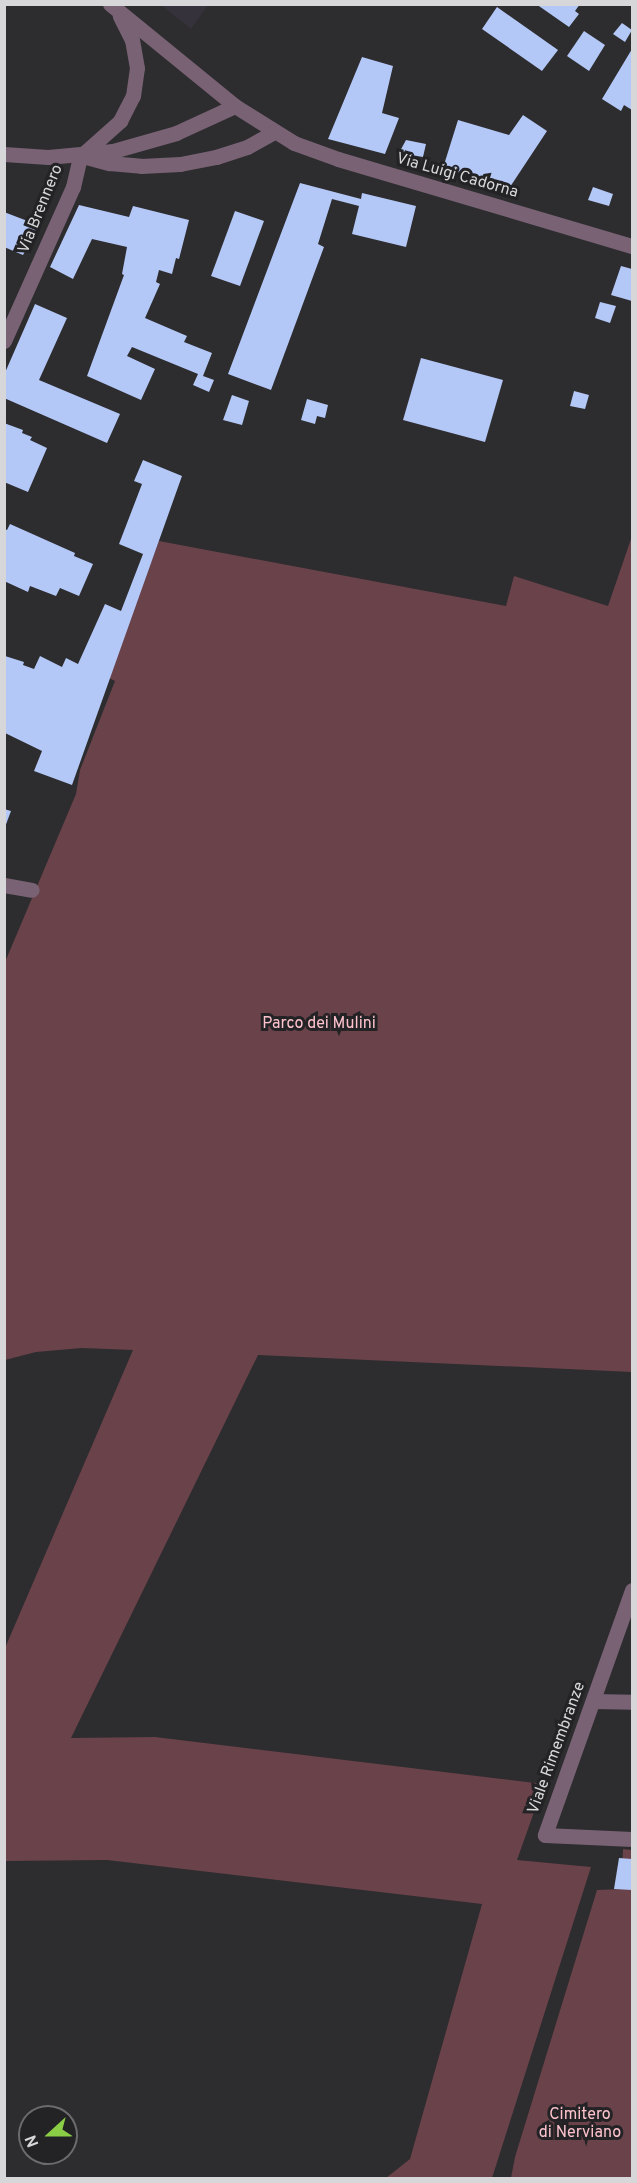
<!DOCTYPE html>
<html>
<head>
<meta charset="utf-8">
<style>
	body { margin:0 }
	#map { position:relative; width:637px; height:2183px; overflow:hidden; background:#2d2c2f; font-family:Overpass,sans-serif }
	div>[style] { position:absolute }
	.built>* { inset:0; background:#35323b }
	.green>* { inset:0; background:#69424a }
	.building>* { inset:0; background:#b4c8f7 }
	.minor>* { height:15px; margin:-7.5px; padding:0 7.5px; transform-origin:7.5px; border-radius:7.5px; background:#786274 }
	span { translate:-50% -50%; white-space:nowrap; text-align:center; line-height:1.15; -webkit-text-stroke:6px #232225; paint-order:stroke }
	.street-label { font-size:16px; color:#d7d7d9 }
	.park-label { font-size:16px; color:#fec3cd }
	.frame { position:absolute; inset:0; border:6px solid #d7d7d9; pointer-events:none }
	.north { position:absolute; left:18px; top:2105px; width:60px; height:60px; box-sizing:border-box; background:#232225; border:2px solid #6b6a6d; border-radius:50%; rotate:249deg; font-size:16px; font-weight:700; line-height:24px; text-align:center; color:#d7d7d9 }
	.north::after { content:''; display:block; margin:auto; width:21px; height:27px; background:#8bce46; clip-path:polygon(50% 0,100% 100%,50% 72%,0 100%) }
</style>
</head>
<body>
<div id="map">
	<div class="built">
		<div style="clip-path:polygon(161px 5px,208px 5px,191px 29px)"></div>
	</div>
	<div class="green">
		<div style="clip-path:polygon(632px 536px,632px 1372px,258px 1355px,71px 1738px,155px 1737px,544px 1784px,517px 1860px,591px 1867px,492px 2178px,386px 2178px,410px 2159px,482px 1904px,107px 1860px,5px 1861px,5px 1648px,133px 1350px,82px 1348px,36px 1352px,5px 1360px,5px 962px,76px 794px,80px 770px,115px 681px,107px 677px,159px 541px,506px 606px,514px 576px,608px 606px)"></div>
		<div style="clip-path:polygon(623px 1849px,632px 1850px,632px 2178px,511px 2178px,515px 2157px,597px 1890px,621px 1889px)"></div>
	</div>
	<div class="building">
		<div style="clip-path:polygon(536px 4px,580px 4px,575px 11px,579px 14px,569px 27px)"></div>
		<div style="clip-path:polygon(497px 7px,558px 50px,542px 71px,482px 29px)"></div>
		<div style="clip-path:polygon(622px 23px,632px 30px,625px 42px,613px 34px)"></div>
		<div style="clip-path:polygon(584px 31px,605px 45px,589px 71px,567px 56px)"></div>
		<div style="clip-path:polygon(632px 49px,632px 110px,624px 105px,621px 111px,602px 99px)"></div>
		<div style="clip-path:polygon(362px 57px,393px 66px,382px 113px,399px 118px,385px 154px,328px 139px)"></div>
		<div style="clip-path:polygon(523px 115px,547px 131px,510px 187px,443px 168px,458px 120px,509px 135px)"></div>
		<div style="clip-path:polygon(406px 140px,426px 144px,423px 157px,399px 153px)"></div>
		<div style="clip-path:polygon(300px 183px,361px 199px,362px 193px,416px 206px,406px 247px,352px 234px,359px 206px,332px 199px,318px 244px,324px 247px,271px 390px,228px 374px)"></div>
		<div style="clip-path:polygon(593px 187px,613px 194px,609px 206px,588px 200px)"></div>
		<div style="clip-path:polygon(79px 205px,129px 217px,133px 206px,189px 220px,179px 259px,176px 258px,172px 274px,159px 270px,156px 282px,160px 284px,145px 318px,187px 336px,184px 342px,212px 353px,203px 376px,214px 380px,209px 392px,193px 385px,198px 374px,132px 347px,127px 356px,155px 369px,141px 400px,87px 376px,124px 275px,122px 274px,127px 247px,92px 239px,73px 279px,50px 267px)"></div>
		<div style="clip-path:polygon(235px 211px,264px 221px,240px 286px,211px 276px)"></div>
		<div style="clip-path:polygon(4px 212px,38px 225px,23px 255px,4px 247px)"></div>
		<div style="clip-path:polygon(621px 266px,632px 269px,632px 301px,611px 295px)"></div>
		<div style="clip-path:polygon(600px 302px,616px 306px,610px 323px,595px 318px)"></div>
		<div style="clip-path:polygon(35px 304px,67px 318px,39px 380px,120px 414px,107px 443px,4px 398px,4px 375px)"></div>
		<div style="clip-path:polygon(421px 358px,503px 380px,485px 442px,403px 420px)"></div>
		<div style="clip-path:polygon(574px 391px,589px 395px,585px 409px,570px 406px)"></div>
		<div style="clip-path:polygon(232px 395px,249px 401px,242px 425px,223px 420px)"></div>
		<div style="clip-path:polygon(307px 399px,328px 405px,325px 418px,317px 416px,315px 424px,301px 420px)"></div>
		<div style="clip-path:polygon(4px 423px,23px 430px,22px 433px,32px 437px,30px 440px,47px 448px,28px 492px,4px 482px)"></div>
		<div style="clip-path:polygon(143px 460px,182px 476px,72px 785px,34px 771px,42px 751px,5px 733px,5px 656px,24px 662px,23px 665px,34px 669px,40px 656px,62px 667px,66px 658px,78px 664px,105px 604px,121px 611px,143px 554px,119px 544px,142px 484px,134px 481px)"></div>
		<div style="clip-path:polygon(10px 524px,75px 553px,74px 556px,93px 564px,79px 596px,60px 588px,56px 596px,30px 586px,28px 592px,4px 581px,4px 529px,7px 530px)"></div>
		<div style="clip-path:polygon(4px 809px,11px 811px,5px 827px,4px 827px)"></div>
		<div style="clip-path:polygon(619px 1858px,632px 1859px,632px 1890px,614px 1889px)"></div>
	</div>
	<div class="minor">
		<div style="left:110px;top:4px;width:161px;rotate:39.2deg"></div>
		<div style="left:235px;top:106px;width:70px;rotate:32.1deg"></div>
		<div style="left:294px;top:143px;width:47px;rotate:20deg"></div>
		<div style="left:338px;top:159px;width:307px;rotate:16.5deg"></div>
		<div style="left:4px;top:154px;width:44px;rotate:3.9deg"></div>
		<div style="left:48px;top:157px;width:65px;rotate:-5.3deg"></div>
		<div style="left:113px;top:151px;width:66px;rotate:-15.9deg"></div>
		<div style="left:176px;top:133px;width:65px;rotate:-24.6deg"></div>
		<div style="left:83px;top:154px;width:50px;rotate:-41.7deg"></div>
		<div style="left:120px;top:121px;width:28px;rotate:-63deg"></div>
		<div style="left:133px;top:96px;width:28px;rotate:-82deg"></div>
		<div style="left:137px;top:68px;width:28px;rotate:-100deg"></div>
		<div style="left:132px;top:40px;width:27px;rotate:-117deg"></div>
		<div style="left:86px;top:157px;width:24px;rotate:15deg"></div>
		<div style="left:109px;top:163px;width:32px;rotate:5deg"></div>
		<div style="left:141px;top:166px;width:39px;rotate:-3deg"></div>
		<div style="left:180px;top:164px;width:37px;rotate:-11deg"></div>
		<div style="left:216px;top:157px;width:33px;rotate:-18deg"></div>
		<div style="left:247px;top:147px;width:31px;rotate:-29deg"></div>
		<div style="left:4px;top:341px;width:169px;rotate:-65.9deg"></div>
		<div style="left:73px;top:187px;width:32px;rotate:-77deg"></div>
		<div style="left:4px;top:885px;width:28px;rotate:10deg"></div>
		<div style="left:632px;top:1590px;width:260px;rotate:109.6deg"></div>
		<div style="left:545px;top:1835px;width:87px;rotate:2.6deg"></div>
		<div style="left:593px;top:1701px;width:39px;rotate:1deg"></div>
	</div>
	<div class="street-label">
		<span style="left:457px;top:176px;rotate:16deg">Via Luigi Cadorna</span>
		<span style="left:41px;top:209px;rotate:-68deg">Via Brennero</span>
		<span style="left:557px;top:1748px;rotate:-70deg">Viale Rimembranze</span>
	</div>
	<div class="park-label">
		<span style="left:319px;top:1024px">Parco dei Mulini</span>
		<span style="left:580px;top:2124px">Cimitero<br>di Nerviano</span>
	</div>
	<div class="frame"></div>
	<div class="north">N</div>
</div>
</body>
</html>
